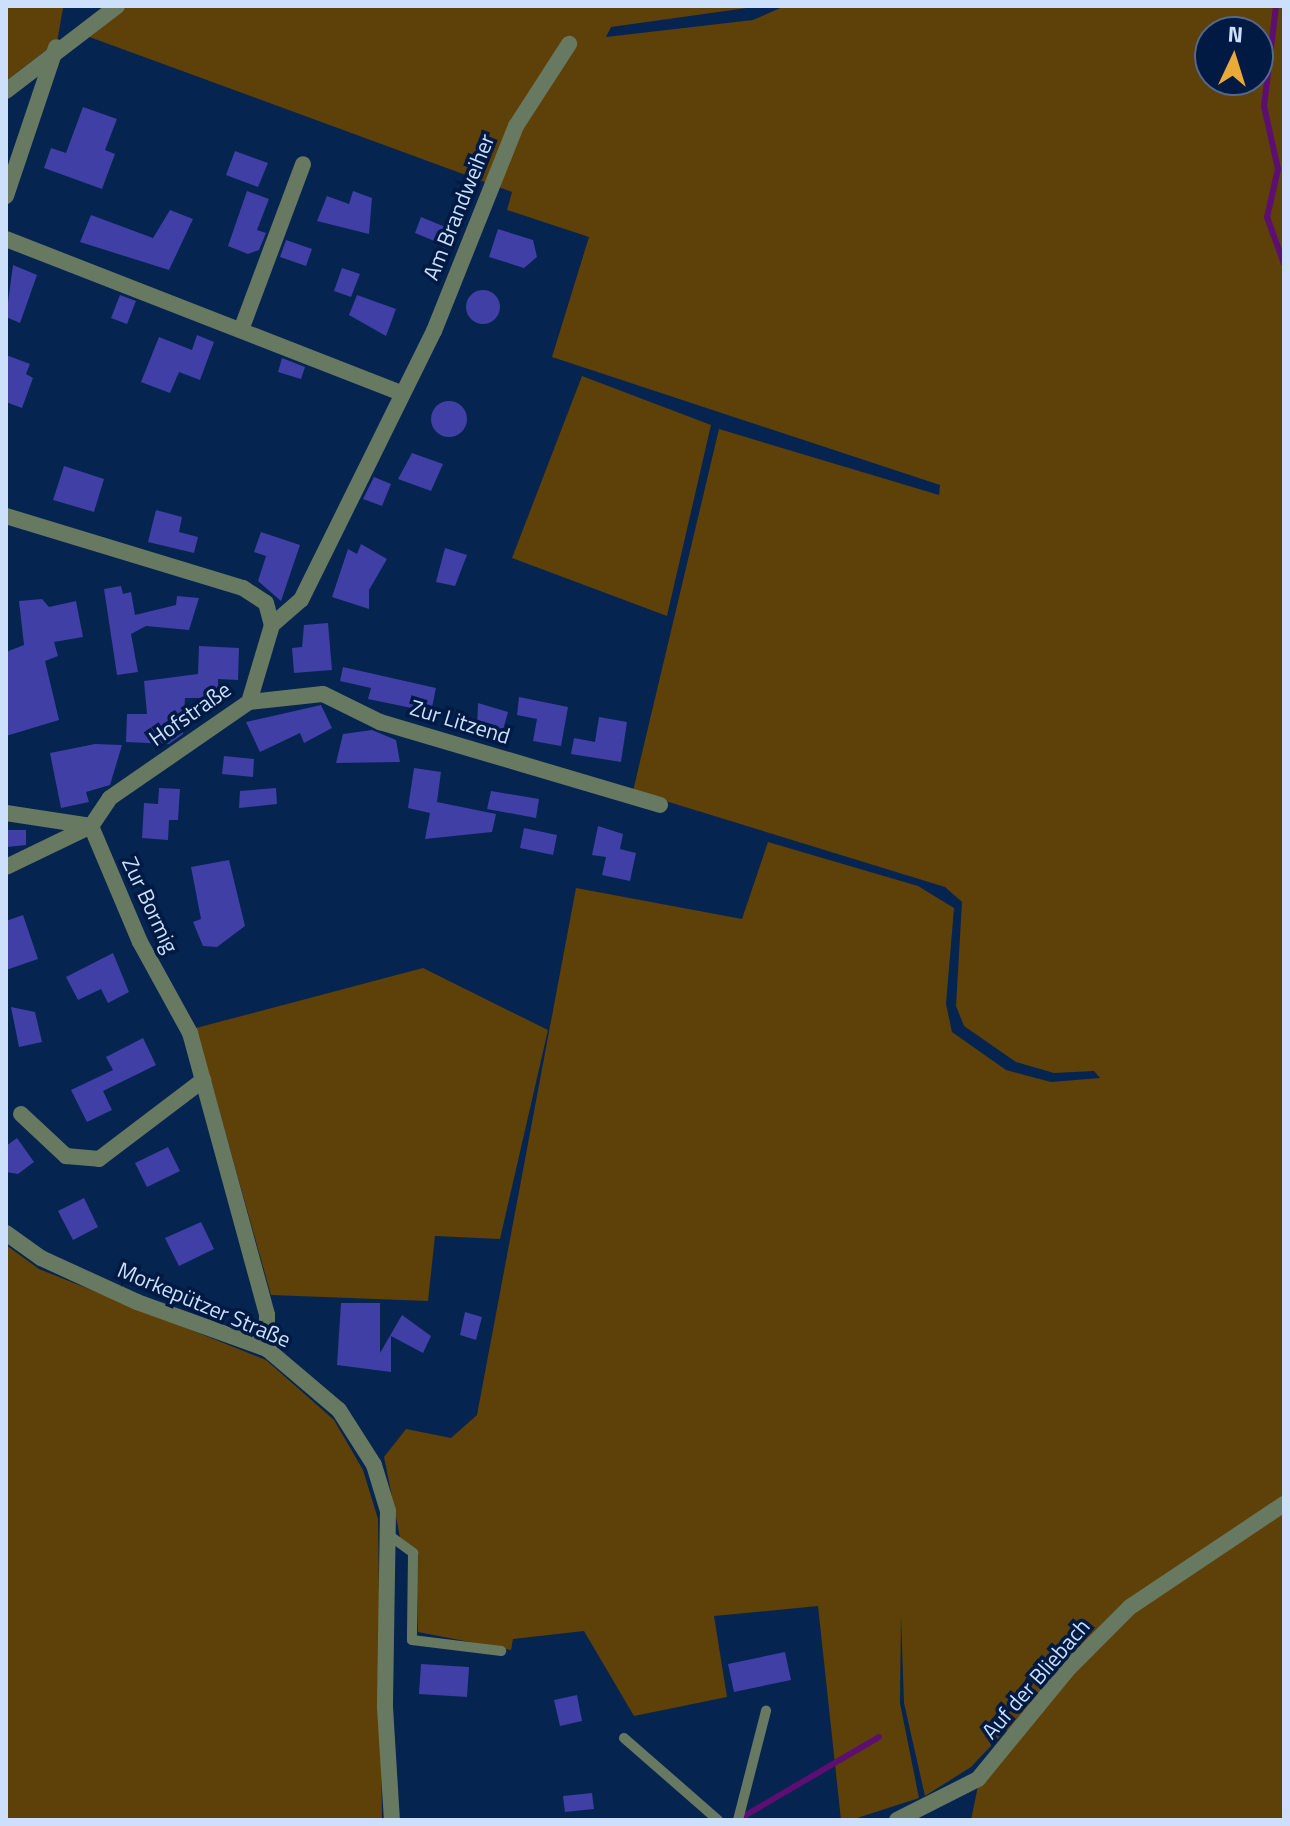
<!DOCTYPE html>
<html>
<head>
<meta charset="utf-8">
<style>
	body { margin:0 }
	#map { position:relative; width:1290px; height:1826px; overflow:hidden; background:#05244f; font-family:"Titillium Web",sans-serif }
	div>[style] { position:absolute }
	.green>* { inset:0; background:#5e4009 }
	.stream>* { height:6px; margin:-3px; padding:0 3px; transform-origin:3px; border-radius:3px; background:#5c0e71 }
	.building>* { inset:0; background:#403fa5 }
	.round { border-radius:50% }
	.service>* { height:10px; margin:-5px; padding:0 5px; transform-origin:5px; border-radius:5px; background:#687962 }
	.minor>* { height:16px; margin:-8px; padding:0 8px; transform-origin:8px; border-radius:8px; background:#687962 }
	.tertiary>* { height:16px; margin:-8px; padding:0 8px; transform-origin:8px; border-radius:8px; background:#687962 }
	span { translate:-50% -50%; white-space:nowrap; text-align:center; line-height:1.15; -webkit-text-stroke:7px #001a44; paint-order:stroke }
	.street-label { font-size:22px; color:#ccdffb }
	.frame { position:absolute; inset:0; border:8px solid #ccdffb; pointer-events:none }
	.north { position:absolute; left:1194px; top:16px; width:80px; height:80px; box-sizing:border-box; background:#001a44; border:2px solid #52698d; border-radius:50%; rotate:4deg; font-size:22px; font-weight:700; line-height:32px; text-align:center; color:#ccdffb }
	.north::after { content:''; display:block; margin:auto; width:28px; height:36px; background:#eaaa38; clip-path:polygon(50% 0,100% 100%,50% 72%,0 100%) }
</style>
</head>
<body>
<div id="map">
	<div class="green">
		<div style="clip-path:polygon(6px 6px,63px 8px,57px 42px,6px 81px)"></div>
		<div style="clip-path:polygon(evenodd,128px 6px,761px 6px,611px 27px,606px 37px,753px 20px,785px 6px,1284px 6px,1284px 1820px,971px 1820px,979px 1781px,1017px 1737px,1006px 1730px,971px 1767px,925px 1796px,904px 1703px,901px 1617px,900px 1703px,919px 1798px,851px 1820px,841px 1820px,818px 1606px,714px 1616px,727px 1697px,634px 1716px,584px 1631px,513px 1639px,511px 1650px,418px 1632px,416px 1554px,401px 1542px,384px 1457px,406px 1429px,451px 1438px,477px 1415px,576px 888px,742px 919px,768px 842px,918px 886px,954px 908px,946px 1004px,952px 1032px,1006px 1070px,1051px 1082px,1100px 1078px,1094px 1071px,1054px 1073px,1016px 1062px,964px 1026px,956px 1006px,962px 902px,945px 887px,633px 791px,719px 429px,939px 495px,940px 485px,552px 357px,589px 237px,507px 210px,512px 192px,84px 35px,128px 6px,1210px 32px,1258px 32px,1258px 80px,1210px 80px,1210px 32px)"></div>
		<div style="clip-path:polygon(582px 376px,711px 425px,667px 616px,512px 558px)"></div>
		<div style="clip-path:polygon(423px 968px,548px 1030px,500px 1239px,435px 1236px,428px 1301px,271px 1295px,196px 1028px)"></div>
		<div style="clip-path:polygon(6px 1245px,39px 1269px,266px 1360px,334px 1420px,363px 1470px,378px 1519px,382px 1820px,6px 1820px)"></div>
	</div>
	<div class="stream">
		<div style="left:1276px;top:6px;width:101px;rotate:96.8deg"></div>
		<div style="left:1264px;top:106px;width:65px;rotate:77.5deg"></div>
		<div style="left:1278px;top:169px;width:49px;rotate:102.9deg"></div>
		<div style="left:1267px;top:217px;width:50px;rotate:70.1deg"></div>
		<div style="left:746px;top:1815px;width:154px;rotate:-30.4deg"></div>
	</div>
	<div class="building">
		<div style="clip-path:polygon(83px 107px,117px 119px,105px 150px,115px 154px,102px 189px,44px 168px,51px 148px,66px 153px)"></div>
		<div style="clip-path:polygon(235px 151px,268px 163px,258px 187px,226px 175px)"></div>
		<div style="clip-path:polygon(247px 191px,269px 199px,257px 230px,266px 233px,259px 250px,248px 254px,228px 246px)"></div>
		<div style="clip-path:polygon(353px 191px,372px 198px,369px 234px,317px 221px,327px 196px,349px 204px)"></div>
		<div style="clip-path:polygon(170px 210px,193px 219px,169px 270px,80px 242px,91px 215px,153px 238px)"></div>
		<div style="clip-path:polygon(421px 217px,455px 231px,449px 247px,415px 233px)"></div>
		<div style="clip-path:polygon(498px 229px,533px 240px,537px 257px,524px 268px,489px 257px)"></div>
		<div style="clip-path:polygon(286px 240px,312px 249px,306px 266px,280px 257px)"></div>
		<div style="clip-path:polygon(13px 265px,37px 275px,20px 323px,6px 317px)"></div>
		<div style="clip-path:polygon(342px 268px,360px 274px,351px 297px,334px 291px)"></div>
		<div class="round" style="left:466px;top:290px;width:34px;height:34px"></div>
		<div style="clip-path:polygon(120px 295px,136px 301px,127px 324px,111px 318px)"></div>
		<div style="clip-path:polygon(357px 295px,396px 309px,386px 336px,349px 315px)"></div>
		<div style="clip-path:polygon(197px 335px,214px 342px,200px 380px,179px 372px,170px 393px,141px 382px,159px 337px,192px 350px)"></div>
		<div style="clip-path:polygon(6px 355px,30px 364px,26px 374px,33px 378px,22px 408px,6px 402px)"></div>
		<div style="clip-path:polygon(282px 358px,305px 367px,301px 379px,278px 372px)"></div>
		<div class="round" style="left:431px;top:401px;width:36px;height:36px"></div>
		<div style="clip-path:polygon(412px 453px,443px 464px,431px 491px,398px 479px)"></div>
		<div style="clip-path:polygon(64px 466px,104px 479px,94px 512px,53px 500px)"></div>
		<div style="clip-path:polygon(374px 477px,391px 484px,382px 506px,363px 499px)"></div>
		<div style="clip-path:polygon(156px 510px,182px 517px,179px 532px,198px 537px,194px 553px,148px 542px)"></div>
		<div style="clip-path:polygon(261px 532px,300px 545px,281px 601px,258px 581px,266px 556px,254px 552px)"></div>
		<div style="clip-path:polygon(361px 544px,387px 559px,369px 590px,369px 609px,332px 597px,348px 549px,357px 554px)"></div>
		<div style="clip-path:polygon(445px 548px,467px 555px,455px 586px,436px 582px)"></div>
		<div style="clip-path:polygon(121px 586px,123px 594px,131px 592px,135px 615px,176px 605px,177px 596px,199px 598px,189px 630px,146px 626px,131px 634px,138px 672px,117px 675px,104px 589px)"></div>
		<div style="clip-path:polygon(42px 599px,49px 607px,76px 601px,83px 637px,54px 642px,58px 656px,45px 661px,59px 720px,6px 736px,6px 652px,24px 645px,19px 601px)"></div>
		<div style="clip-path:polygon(328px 623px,332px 670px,294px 673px,292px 648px,302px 647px,304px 625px)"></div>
		<div style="clip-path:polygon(199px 646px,239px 648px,238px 680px,218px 679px,218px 698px,185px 698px,183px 734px,169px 744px,126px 742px,127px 714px,147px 714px,144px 681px,198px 674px)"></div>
		<div style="clip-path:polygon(343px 667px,436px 688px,431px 712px,368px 699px,371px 688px,340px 681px)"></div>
		<div style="clip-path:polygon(519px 697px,568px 707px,561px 746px,533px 741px,537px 719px,517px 715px)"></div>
		<div style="clip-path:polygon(478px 703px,508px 712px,501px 737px,477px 729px)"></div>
		<div style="clip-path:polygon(321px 705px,332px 728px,304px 743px,300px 733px,260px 752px,246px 722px)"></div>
		<div style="clip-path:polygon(599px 717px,627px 722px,621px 762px,571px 754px,574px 738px,595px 742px)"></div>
		<div style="clip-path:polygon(372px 730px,396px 740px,400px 762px,336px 763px,343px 734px)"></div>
		<div style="clip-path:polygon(95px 744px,122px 745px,110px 785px,86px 792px,89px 802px,61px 808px,50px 753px)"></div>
		<div style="clip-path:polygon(224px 756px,254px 759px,253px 777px,222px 774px)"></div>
		<div style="clip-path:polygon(414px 768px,441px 772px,437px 802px,496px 814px,492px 832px,425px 839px,430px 813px,408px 808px)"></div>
		<div style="clip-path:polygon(159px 788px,180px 789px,178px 820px,169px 820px,168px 840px,142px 838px,144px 803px,158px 804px)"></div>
		<div style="clip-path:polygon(276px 788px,277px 804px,239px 808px,240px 791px)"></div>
		<div style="clip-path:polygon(491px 791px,539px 799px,536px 818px,487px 809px)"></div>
		<div style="clip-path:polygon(598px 826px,623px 834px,620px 849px,636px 853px,630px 881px,602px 875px,606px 857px,592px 855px)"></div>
		<div style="clip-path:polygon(524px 828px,557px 835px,553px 855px,520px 848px)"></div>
		<div style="clip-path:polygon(7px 830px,26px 830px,26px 845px,7px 847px)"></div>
		<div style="clip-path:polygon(229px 860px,245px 926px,217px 947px,203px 946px,193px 922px,201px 919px,191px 867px)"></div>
		<div style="clip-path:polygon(23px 915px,38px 959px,6px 970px,6px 921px)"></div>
		<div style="clip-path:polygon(113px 953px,129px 992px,108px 1003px,101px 989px,78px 1000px,66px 977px)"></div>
		<div style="clip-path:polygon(11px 1007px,35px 1012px,42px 1042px,19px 1047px)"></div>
		<div style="clip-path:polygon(143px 1038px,156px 1065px,103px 1091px,112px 1110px,87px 1122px,71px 1090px,113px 1070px,106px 1057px)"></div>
		<div style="clip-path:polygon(17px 1138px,34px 1162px,18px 1174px,6px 1172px,6px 1146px)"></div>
		<div style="clip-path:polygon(168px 1147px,180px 1171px,147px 1187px,135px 1163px)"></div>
		<div style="clip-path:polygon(84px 1198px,98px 1227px,73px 1240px,58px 1211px)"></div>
		<div style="clip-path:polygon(201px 1222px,214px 1249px,179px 1266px,165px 1238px)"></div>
		<div style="clip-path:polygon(341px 1303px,380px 1303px,380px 1353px,402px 1315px,431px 1336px,423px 1353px,391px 1336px,391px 1372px,337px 1365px)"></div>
		<div style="clip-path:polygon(465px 1312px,482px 1317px,476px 1340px,460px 1335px)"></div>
		<div style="clip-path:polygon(785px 1652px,791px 1680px,734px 1692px,728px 1664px)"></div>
		<div style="clip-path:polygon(421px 1664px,469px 1667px,467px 1697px,419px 1694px)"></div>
		<div style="clip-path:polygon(577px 1695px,582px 1721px,560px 1726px,554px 1700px)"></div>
		<div style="clip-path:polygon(592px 1793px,594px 1809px,565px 1812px,563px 1796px)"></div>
	</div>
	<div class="service">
		<div style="left:390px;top:1536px;width:29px;rotate:36deg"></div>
		<div style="left:413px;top:1553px;width:87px;rotate:90.7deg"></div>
		<div style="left:412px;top:1640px;width:90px;rotate:7deg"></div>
		<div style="left:624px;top:1738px;width:125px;rotate:41.1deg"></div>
		<div style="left:738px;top:1820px;width:113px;rotate:-75.6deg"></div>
	</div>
	<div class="minor">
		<div style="left:6px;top:196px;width:157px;rotate:-71.4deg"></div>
		<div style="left:6px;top:239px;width:425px;rotate:21.3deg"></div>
		<div style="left:241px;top:330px;width:177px;rotate:-69.5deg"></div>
		<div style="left:6px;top:516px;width:248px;rotate:16.9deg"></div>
		<div style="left:243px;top:588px;width:27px;rotate:33deg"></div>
		<div style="left:266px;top:603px;width:23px;rotate:75deg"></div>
		<div style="left:272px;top:625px;width:80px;rotate:106.6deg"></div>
		<div style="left:249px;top:702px;width:169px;rotate:145.4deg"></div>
		<div style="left:110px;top:798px;width:34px;rotate:124deg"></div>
		<div style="left:91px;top:826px;width:94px;rotate:154.2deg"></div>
		<div style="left:272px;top:625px;width:38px;rotate:-41deg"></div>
		<div style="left:301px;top:600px;width:300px;rotate:-63.7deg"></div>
		<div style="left:434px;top:331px;width:221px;rotate:-68.2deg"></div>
		<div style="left:516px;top:126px;width:98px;rotate:-57.1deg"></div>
		<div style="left:249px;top:702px;width:74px;rotate:-6.2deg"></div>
		<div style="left:323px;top:694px;width:64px;rotate:26.2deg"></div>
		<div style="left:380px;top:722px;width:292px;rotate:16.5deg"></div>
		<div style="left:6px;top:813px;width:86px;rotate:8.7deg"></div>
		<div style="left:91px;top:826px;width:126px;rotate:67.1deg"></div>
		<div style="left:140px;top:942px;width:104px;rotate:61.2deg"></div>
		<div style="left:190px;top:1033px;width:292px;rotate:74.7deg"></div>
		<div style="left:267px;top:1315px;width:34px;rotate:90deg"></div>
		<div style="left:21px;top:1114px;width:62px;rotate:43deg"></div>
		<div style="left:66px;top:1156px;width:33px;rotate:5deg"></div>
		<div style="left:99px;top:1159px;width:131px;rotate:-37.2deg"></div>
	</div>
	<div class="tertiary">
		<div style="left:6px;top:91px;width:140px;rotate:-37.4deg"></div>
		<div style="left:6px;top:1233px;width:43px;rotate:35.5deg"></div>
		<div style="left:41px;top:1258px;width:106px;rotate:24.6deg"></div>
		<div style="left:137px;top:1302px;width:138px;rotate:19.9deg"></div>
		<div style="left:267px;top:1349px;width:94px;rotate:40.3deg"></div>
		<div style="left:339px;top:1410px;width:65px;rotate:57.5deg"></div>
		<div style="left:374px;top:1465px;width:48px;rotate:73.1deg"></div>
		<div style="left:388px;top:1511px;width:196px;rotate:90.9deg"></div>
		<div style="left:385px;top:1707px;width:113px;rotate:86.5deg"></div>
		<div style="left:897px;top:1820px;width:91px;rotate:-26.8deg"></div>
		<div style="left:978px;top:1779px;width:144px;rotate:-50.7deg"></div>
		<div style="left:1069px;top:1668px;width:86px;rotate:-45deg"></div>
		<div style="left:1130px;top:1607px;width:185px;rotate:-33.8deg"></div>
	</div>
	<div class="street-label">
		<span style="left:459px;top:207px;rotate:-68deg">Am Brandweiher</span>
		<span style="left:190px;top:714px;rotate:-35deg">Hofstraße</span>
		<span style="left:460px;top:722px;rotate:17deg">Zur Litzend</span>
		<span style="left:150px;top:905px;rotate:65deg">Zur Bormig</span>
		<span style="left:204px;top:1305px;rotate:23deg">Morkepützer Straße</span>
		<span style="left:1036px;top:1679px;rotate:-49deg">Auf der Bliebach</span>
	</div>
	<div class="frame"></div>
	<div class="north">N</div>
</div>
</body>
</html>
